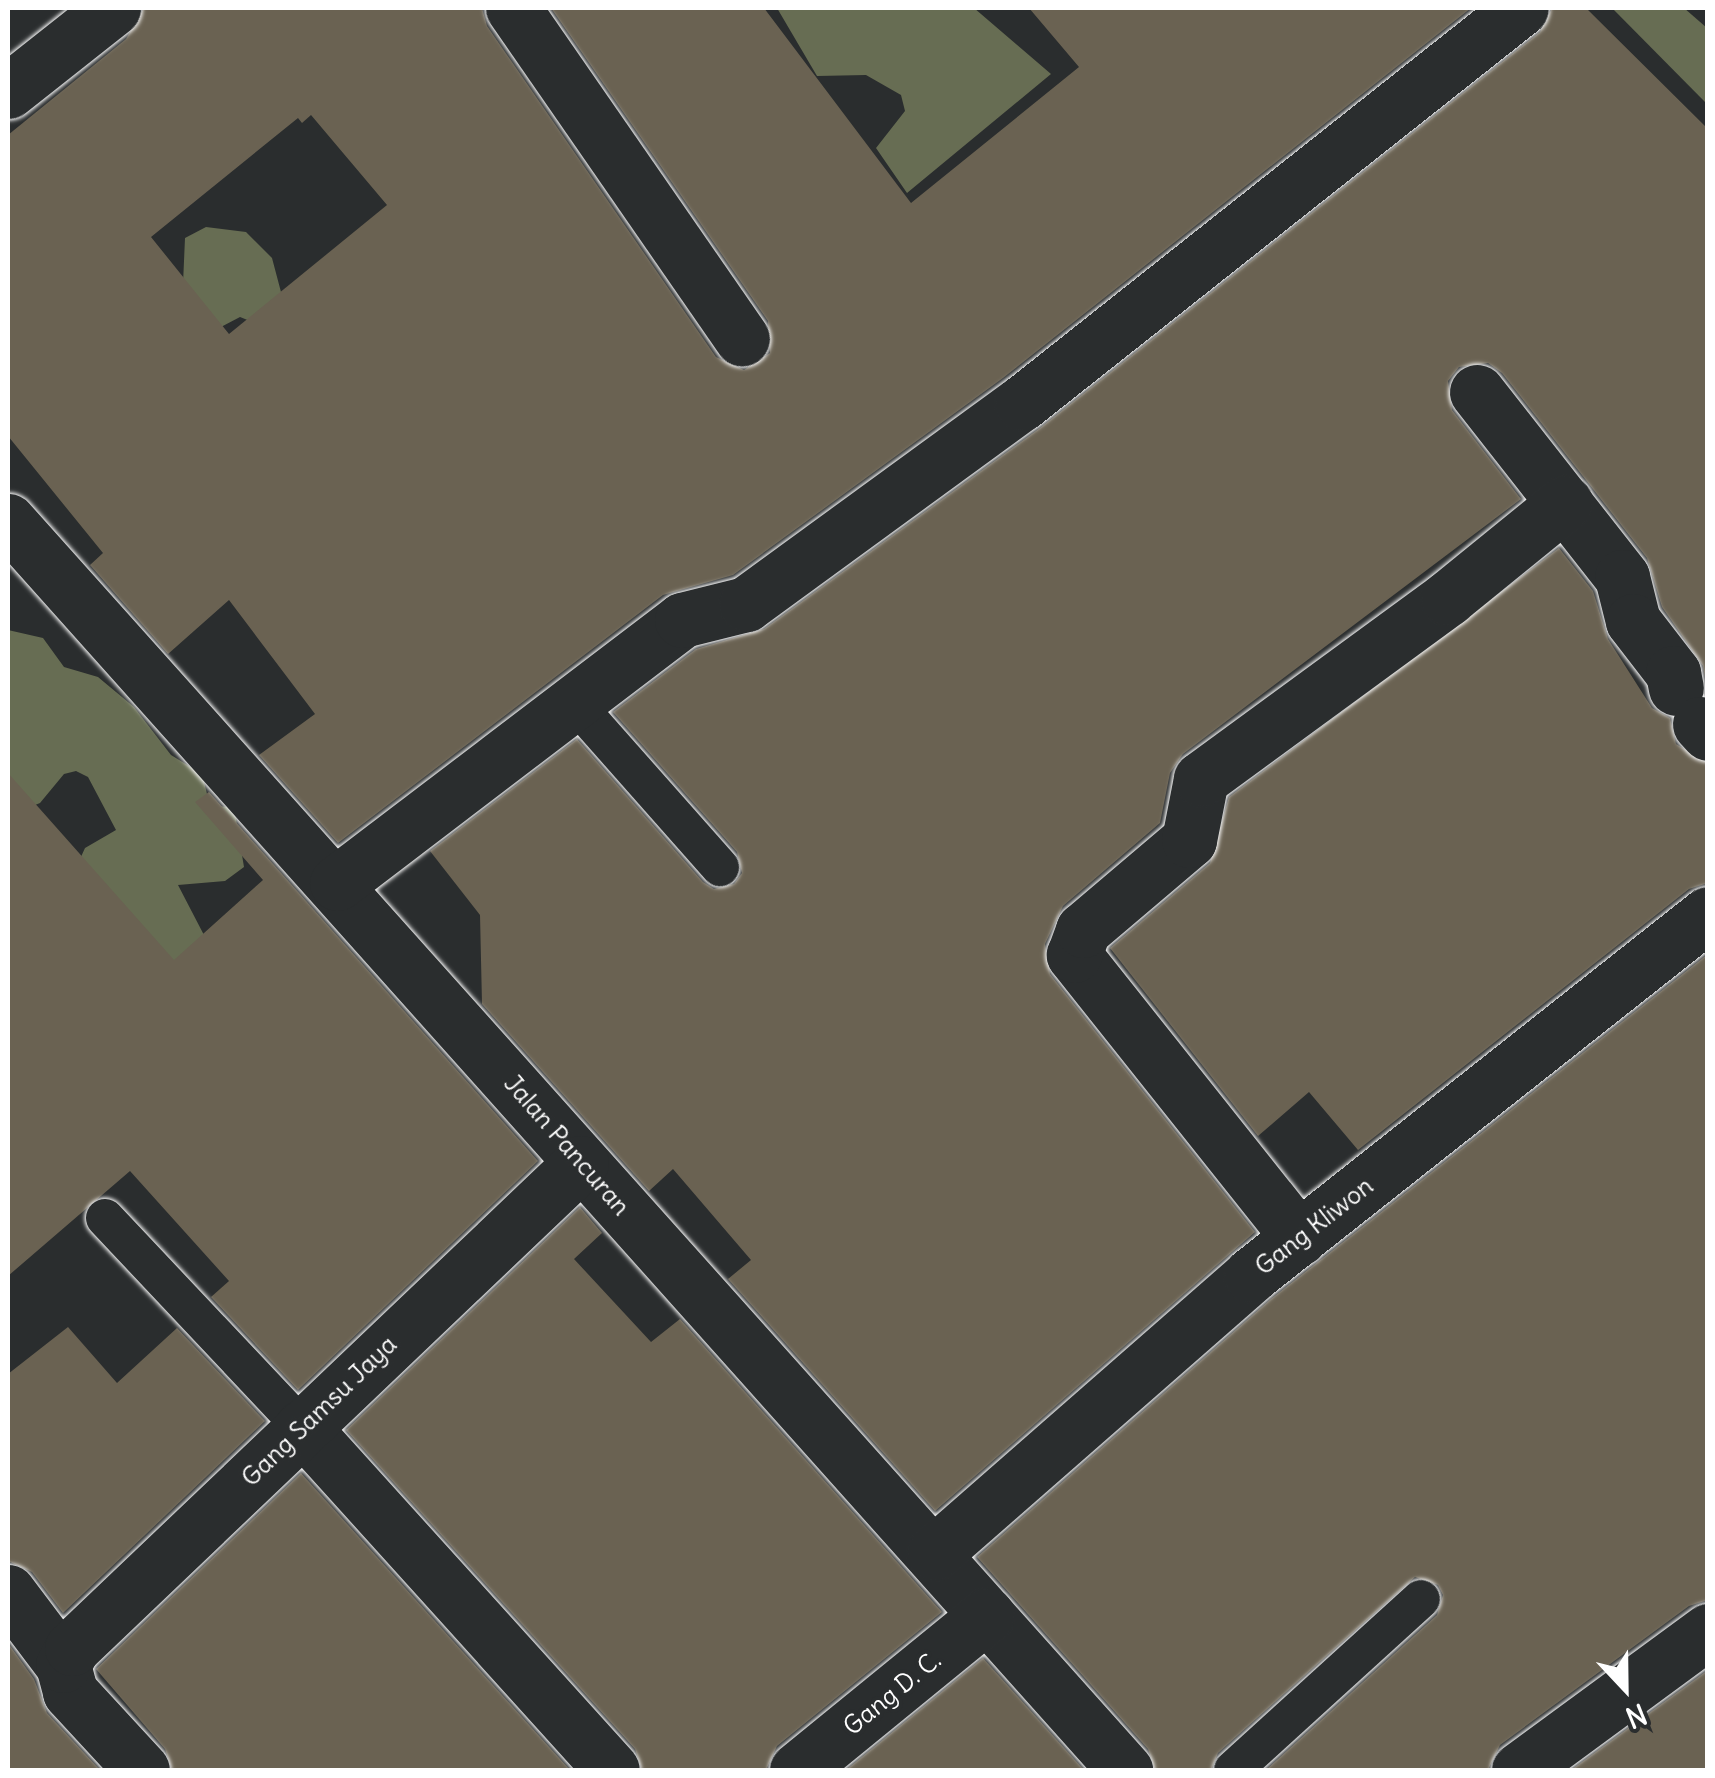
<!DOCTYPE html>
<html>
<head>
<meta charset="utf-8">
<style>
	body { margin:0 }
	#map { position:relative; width:1715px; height:1778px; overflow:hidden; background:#2a2d2e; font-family:Delius,sans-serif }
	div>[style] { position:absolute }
	.green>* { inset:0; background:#676d53 }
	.building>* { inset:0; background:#6a6252 }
	.roads { filter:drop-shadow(0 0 2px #fff) drop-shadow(0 0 2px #fff) }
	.service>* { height:38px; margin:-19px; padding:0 19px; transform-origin:19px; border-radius:19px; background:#2a2d2e }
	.minor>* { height:55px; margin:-27.5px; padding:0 27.5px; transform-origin:27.5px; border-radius:27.5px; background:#2a2d2e }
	span { translate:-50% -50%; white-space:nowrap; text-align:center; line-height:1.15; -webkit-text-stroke:8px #2a2d2e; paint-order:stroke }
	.street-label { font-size:25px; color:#fff }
	.frame { position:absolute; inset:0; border:10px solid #fff; pointer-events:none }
	.north { position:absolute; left:1575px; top:1638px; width:100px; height:100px; -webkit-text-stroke:8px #2a2d2e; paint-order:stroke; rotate:158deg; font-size:28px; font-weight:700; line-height:40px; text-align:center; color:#fff }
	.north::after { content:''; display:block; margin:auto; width:35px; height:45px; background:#fff; clip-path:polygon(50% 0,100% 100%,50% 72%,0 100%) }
</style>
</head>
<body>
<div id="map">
	<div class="green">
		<div style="clip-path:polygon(777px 8px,974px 8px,1051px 74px,907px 193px,876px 148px,905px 111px,901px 95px,866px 75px,817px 76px)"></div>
		<div style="clip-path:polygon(1612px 8px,1684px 8px,1707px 28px,1707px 104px)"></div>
		<div style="clip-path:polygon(206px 227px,246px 232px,272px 258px,281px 292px,272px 316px,255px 323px,240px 317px,219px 328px,183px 284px,185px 238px)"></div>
		<div style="clip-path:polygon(8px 630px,43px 638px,64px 667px,98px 677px,134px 707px,171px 755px,202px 774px,210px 806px,234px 807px,244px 867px,225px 881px,178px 885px,205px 937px,190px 996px,80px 859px,85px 848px,116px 830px,88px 777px,76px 771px,64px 774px,40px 803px,8px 816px)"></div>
	</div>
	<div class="building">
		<div style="clip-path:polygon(evenodd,144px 8px,482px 8px,487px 26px,716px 357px,744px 370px,770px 353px,768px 321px,551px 8px,764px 8px,911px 203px,1079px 67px,1029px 8px,1471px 8px,1003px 378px,733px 575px,663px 595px,338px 843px,259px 755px,315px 714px,229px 600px,168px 654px,90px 565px,103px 553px,8px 436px,8px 135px,126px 39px,144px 8px,311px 115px,387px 205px,229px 334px,151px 237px,298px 118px,302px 123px,311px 115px)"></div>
		<div style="clip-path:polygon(1552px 8px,1586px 8px,1708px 129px,1708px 694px,1703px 666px,1662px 607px,1647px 558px,1502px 373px,1488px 363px,1459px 367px,1448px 381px,1452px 410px,1521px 499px,1183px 754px,1170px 773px,1160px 823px,1063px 906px,1045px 944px,1050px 974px,1255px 1232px,935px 1511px,728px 1279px,751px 1260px,673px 1169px,649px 1191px,482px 1004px,480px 915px,430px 851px,577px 739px,703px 882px,714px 889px,734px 884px,742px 873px,737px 852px,613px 712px,696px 649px,764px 629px,1040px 428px,1540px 32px)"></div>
		<div style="clip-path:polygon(1559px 548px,1593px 591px,1608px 639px,1652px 708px,1670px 718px,1676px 744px,1708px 763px,1708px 883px,1689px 889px,1358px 1150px,1309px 1092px,1258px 1136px,1110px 948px,1210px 863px,1229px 797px)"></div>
		<div style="clip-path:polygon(8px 773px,174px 960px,263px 880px,195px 802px,209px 792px,538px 1161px,298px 1390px,211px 1297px,229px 1281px,130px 1171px,8px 1276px)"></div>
		<div style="clip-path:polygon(1708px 954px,1708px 1600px,1689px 1606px,1500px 1745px,1488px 1770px,1266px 1770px,1437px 1615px,1443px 1595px,1438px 1585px,1415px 1577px,1218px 1753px,1211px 1770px,1155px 1770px,1148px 1749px,977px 1557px,1271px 1299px)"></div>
		<div style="clip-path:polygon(580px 1207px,602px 1233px,574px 1259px,651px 1342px,680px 1319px,942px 1612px,777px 1746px,766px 1770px,642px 1770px,635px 1749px,346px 1430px)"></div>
		<div style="clip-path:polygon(68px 1327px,117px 1383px,177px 1328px,265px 1421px,63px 1613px,32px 1572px,8px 1561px,8px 1374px)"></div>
		<div style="clip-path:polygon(301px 1473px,570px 1770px,172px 1770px,165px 1749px,96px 1669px)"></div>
		<div style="clip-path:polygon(8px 1643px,34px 1679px,47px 1713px,100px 1770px,8px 1770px)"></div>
		<div style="clip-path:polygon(983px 1658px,1084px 1770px,846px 1770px)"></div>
		<div style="clip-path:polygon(1708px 1670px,1708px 1770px,1571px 1770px)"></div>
	</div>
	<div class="roads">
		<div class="service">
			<div style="left:573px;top:701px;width:222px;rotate:48.5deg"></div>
			<div style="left:105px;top:1218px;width:287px;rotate:46.7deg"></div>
			<div style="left:1233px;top:1770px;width:254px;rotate:-42.3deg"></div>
		</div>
		<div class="minor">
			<div style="left:513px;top:8px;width:402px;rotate:55.3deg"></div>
			<div style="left:8px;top:91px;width:134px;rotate:-38.3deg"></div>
			<div style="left:1477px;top:392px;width:235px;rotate:51.9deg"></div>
			<div style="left:1622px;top:577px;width:45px;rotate:76deg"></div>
			<div style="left:1633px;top:621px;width:66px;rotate:52.4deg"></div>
			<div style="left:1673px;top:673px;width:15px;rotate:79deg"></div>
			<div style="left:8px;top:521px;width:1676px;rotate:48.19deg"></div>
			<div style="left:1700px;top:724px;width:12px;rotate:48deg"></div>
			<div style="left:337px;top:883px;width:434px;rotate:-37.3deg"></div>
			<div style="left:682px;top:620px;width:66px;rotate:-14deg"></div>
			<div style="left:746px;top:604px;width:341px;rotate:-36.1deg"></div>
			<div style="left:1022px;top:403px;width:636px;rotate:-38.36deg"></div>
			<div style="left:1299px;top:1238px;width:362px;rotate:-128.5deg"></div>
			<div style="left:1074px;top:955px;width:27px;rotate:-70deg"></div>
			<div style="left:1083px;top:930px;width:139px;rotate:-40.3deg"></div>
			<div style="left:1189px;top:840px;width:62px;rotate:-78.9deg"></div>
			<div style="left:1201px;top:779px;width:306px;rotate:-36.2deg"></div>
			<div style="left:1448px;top:598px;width:151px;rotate:-39.1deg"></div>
			<div style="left:302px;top:1427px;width:462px;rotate:47.9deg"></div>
			<div style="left:934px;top:1553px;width:422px;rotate:-41.2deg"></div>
			<div style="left:1251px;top:1275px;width:582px;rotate:-38.31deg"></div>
			<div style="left:8px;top:1592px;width:91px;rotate:53deg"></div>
			<div style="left:63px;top:1665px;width:28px;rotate:75deg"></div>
			<div style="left:70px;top:1692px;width:106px;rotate:47.3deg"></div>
			<div style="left:63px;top:1665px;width:19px;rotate:-62deg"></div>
			<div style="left:72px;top:1648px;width:703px;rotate:-43.62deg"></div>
			<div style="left:797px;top:1770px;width:245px;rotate:-39.2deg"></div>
			<div style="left:1519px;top:1770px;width:235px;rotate:-36.3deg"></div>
		</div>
	</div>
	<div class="street-label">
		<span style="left:567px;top:1145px;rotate:49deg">Jalan Pancuran</span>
		<span style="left:1314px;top:1226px;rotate:-38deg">Gang Kliwon</span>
		<span style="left:319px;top:1411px;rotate:-44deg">Gang Samsu Jaya</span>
		<span style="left:892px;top:1693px;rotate:-39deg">Gang D. C.</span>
	</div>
	<div class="frame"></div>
	<div class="north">N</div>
</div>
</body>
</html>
